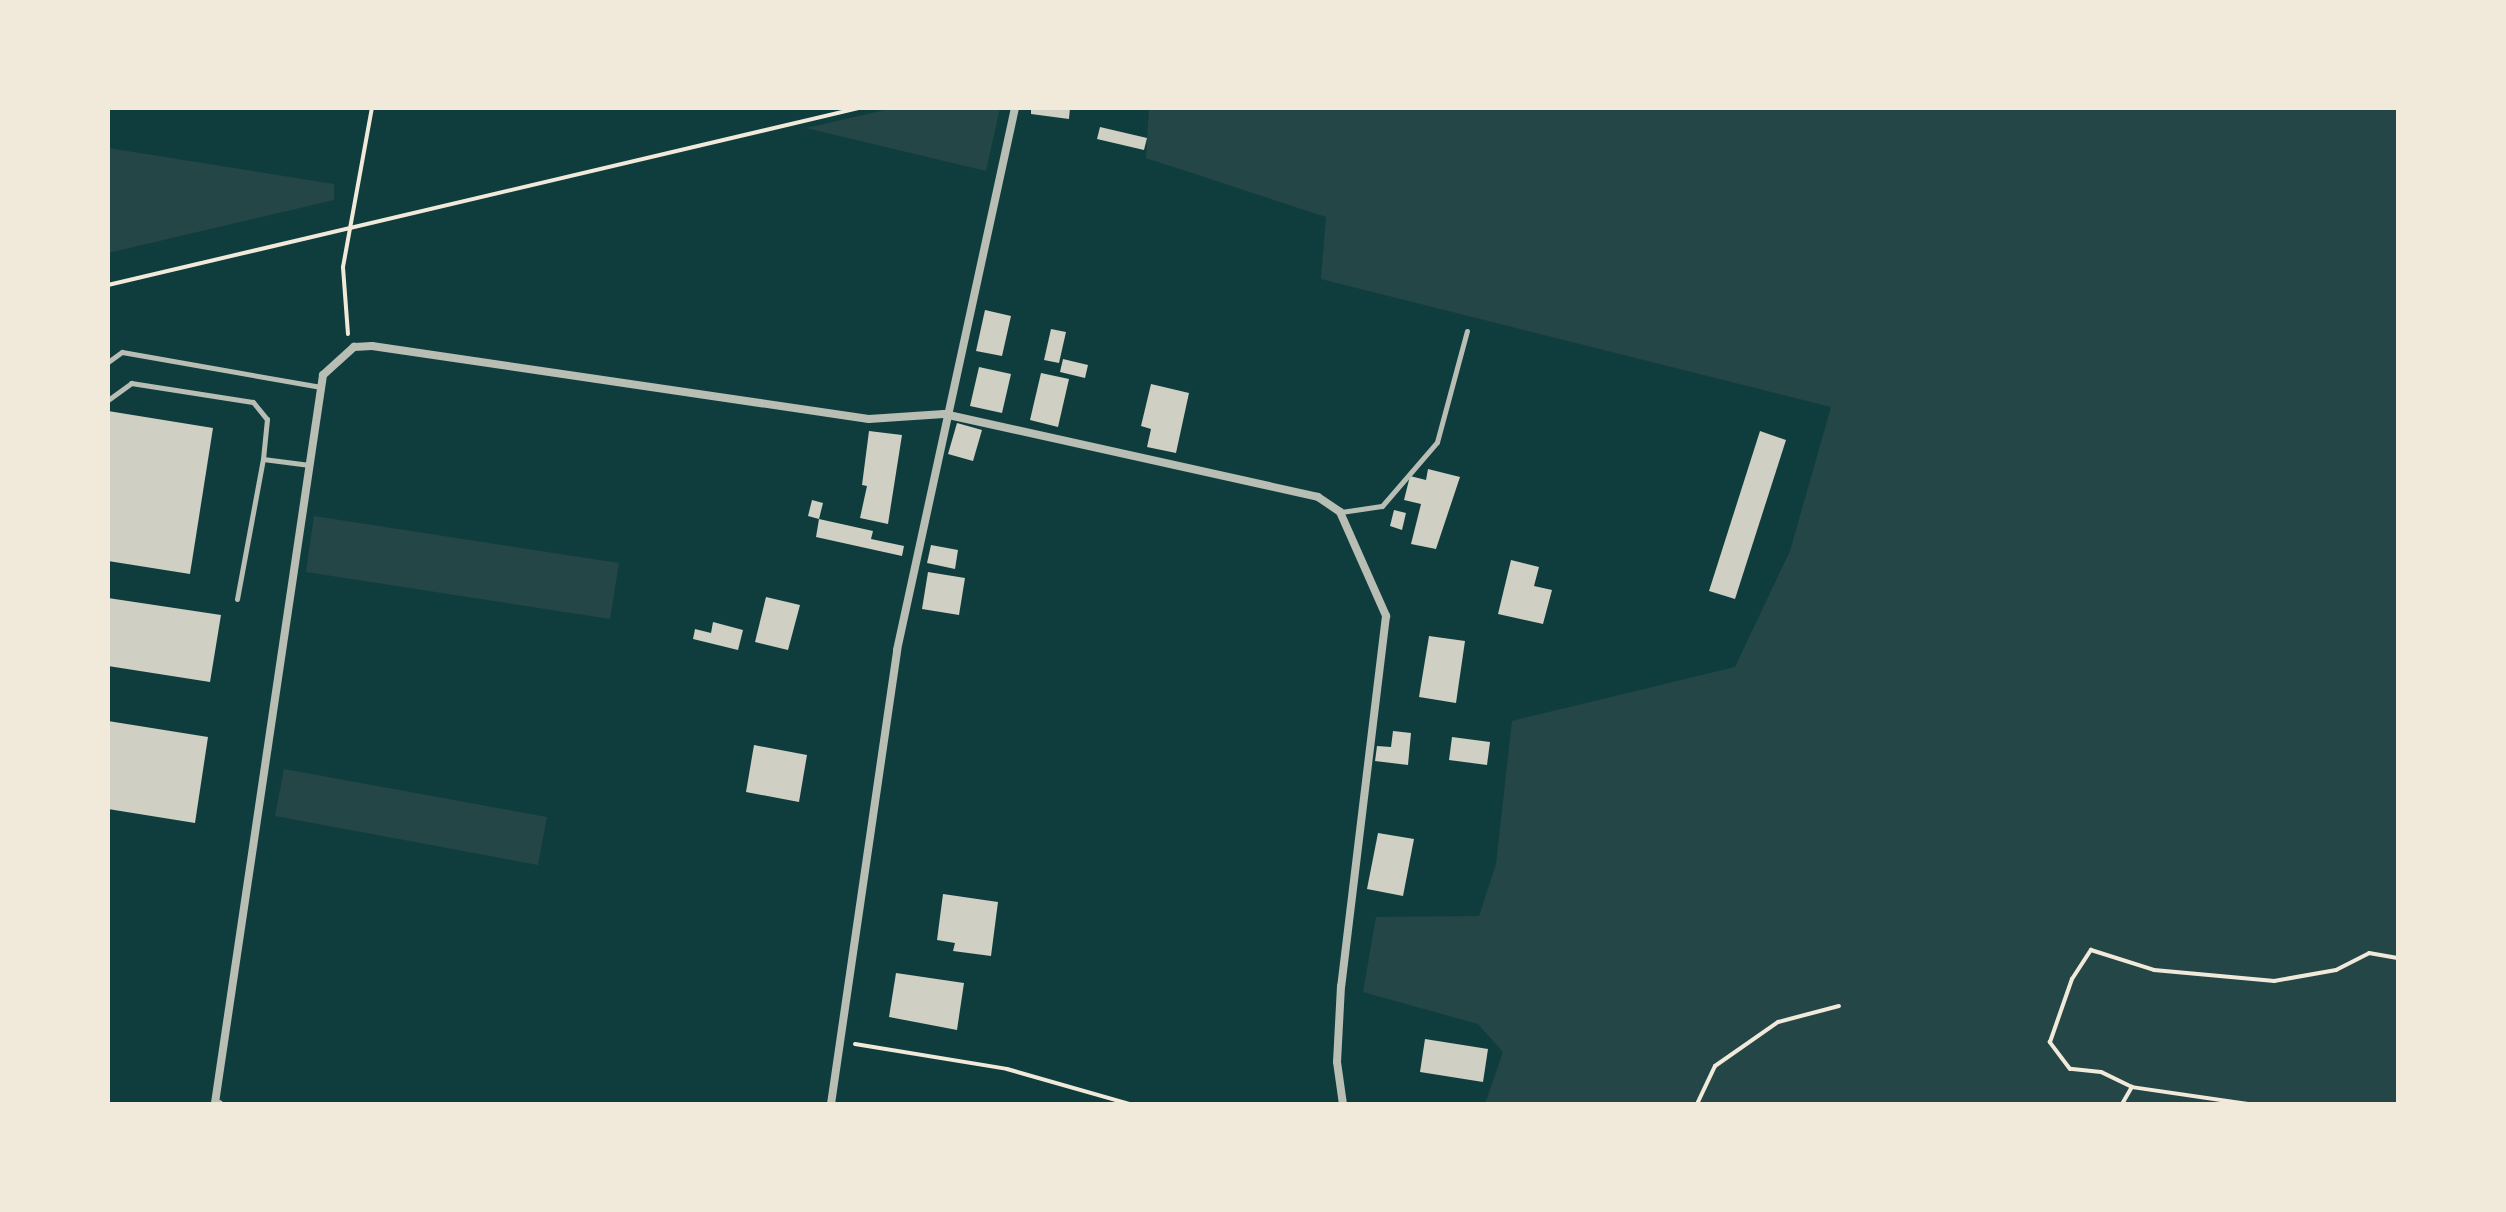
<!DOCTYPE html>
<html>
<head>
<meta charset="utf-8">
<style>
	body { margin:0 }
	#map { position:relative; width:2506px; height:1212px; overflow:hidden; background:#0f3d3e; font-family:"DM Sans",sans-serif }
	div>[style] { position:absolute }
	.green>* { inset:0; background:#244646 }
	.building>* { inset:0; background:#cfcfc3 }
	.path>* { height:4px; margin:-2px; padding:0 2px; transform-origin:2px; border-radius:2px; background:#f1e9da }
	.service>* { height:5px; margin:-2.5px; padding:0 2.5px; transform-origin:2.5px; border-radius:2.5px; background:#b8beb3 }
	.minor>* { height:8px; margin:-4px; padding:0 4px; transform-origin:4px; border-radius:4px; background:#b8beb3 }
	span { translate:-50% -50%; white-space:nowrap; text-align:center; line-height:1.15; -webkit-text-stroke:6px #f1e9da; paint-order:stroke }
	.frame { position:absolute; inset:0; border:110px solid #f1e9da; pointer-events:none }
</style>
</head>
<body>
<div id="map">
	<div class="green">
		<div style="clip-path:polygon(894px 108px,1000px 108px,986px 171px,806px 128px)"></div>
		<div style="clip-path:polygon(1149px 108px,2398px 108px,2398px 1104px,1485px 1104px,1503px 1052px,1478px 1024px,1363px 992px,1376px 917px,1479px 916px,1496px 864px,1512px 721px,1735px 667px,1790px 551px,1831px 407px,1321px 279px,1326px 217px,1146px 158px)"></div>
		<div style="clip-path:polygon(108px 148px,334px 184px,334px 200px,108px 253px)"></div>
		<div style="clip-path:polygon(314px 516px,619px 563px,610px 619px,306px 572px)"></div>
		<div style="clip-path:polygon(284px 769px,547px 817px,538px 865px,275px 816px)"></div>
	</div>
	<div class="building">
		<div style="clip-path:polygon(1031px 108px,1070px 108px,1069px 119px,1031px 114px)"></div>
		<div style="clip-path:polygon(1100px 127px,1147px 138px,1144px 150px,1097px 139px)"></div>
		<div style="clip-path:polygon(985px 310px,1011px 316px,1002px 356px,976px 351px)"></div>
		<div style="clip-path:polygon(1051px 329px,1066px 332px,1059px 363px,1044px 360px)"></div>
		<div style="clip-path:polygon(1063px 359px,1088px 365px,1085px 378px,1060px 372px)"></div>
		<div style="clip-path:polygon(979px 367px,1011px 374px,1002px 413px,970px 406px)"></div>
		<div style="clip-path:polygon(1041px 373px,1069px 379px,1058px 427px,1030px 420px)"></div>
		<div style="clip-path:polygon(1151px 384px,1189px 393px,1176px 453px,1147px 447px,1151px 429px,1141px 426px)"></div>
		<div style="clip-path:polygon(108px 411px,213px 428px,190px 574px,108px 561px)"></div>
		<div style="clip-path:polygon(957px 423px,982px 430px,973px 461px,948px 454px)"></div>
		<div style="clip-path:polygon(869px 431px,902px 435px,888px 524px,860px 518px,867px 486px,862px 485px)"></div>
		<div style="clip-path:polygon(1760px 431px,1786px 440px,1735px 599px,1709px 591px)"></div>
		<div style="clip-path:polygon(1428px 469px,1460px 477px,1436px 549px,1411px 544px,1421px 504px,1404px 500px,1410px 476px,1426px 480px)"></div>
		<div style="clip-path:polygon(812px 500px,823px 503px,819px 519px,808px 516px)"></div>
		<div style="clip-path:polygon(1394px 510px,1406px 513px,1402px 530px,1390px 526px)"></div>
		<div style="clip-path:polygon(819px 519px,873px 531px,871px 539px,904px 546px,902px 556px,816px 537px)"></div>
		<div style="clip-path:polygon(931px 545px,958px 550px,955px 569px,927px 563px)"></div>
		<div style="clip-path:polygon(1511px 560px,1539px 567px,1534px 586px,1552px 590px,1543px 624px,1498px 614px)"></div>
		<div style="clip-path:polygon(928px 572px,965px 578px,959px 615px,922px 609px)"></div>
		<div style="clip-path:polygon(766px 597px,800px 605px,788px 650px,755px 642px)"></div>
		<div style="clip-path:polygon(108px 598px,221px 615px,210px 682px,108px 666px)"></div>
		<div style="clip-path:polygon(713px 622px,743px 630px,738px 650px,693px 639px,695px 629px,711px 633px)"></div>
		<div style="clip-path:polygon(1429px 636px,1465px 641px,1456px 703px,1419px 697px)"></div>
		<div style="clip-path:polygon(108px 721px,208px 737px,195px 823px,108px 809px)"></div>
		<div style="clip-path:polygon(1393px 731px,1411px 733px,1408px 765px,1375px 761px,1377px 746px,1391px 747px)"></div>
		<div style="clip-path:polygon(1452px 737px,1490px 742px,1487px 765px,1449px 760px)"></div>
		<div style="clip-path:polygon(754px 745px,807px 755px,799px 802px,746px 792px)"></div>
		<div style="clip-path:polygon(1378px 833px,1414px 839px,1403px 896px,1367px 889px)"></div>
		<div style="clip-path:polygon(943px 894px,998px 902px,991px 956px,953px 951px,955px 943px,937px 940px)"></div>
		<div style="clip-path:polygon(896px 973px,964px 983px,957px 1030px,889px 1017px)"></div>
		<div style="clip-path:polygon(1425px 1039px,1488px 1049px,1483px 1082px,1420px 1072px)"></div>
	</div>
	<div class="path">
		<div style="left:108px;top:285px;width:772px;rotate:-13.26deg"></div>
		<div style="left:348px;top:334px;width:67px;rotate:-94.3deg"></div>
		<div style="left:343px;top:267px;width:162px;rotate:-79.7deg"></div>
		<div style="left:855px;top:1044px;width:154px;rotate:9.3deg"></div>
		<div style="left:1007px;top:1069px;width:128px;rotate:15.9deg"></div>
		<div style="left:1697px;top:1104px;width:42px;rotate:-64.7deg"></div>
		<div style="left:1715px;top:1066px;width:77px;rotate:-34.9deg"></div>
		<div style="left:1778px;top:1022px;width:63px;rotate:-14.7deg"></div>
		<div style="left:2122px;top:1104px;width:20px;rotate:-60deg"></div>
		<div style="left:2248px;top:1104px;width:117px;rotate:-171.7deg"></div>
		<div style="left:2132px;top:1087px;width:34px;rotate:-154deg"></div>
		<div style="left:2101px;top:1072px;width:31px;rotate:-174deg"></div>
		<div style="left:2070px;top:1069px;width:34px;rotate:-127deg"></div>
		<div style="left:2050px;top:1042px;width:67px;rotate:-70.8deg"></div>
		<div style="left:2072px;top:979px;width:35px;rotate:-57deg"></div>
		<div style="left:2091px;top:950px;width:66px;rotate:17.6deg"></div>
		<div style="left:2154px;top:970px;width:121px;rotate:5.2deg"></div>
		<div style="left:2274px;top:981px;width:63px;rotate:-10.1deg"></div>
		<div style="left:2336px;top:970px;width:37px;rotate:-27deg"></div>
		<div style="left:2369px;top:953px;width:29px;rotate:10deg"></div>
	</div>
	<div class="service">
		<div style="left:108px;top:362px;width:17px;rotate:-36deg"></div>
		<div style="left:122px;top:352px;width:202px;rotate:10deg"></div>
		<div style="left:108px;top:400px;width:29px;rotate:-36deg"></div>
		<div style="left:131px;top:383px;width:123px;rotate:8.9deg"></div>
		<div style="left:253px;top:402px;width:22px;rotate:51deg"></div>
		<div style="left:267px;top:419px;width:40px;rotate:95.7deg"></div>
		<div style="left:1341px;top:512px;width:41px;rotate:-8.3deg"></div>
		<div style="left:1382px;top:506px;width:84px;rotate:-49.3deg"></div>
		<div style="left:1437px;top:442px;width:115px;rotate:-74.9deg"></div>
		<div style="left:237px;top:599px;width:142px;rotate:-79.5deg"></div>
		<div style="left:263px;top:459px;width:47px;rotate:7.3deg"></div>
	</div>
	<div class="minor">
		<div style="left:219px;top:1104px;width:4px;rotate:-166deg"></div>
		<div style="left:215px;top:1103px;width:736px;rotate:-81.56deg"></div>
		<div style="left:323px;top:375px;width:42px;rotate:-42.1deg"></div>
		<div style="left:354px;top:347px;width:18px;rotate:-3deg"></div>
		<div style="left:372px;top:346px;width:502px;rotate:8.36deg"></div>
		<div style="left:869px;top:419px;width:75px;rotate:-3.8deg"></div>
		<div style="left:944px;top:414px;width:383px;rotate:12.5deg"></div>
		<div style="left:1318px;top:497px;width:27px;rotate:34deg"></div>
		<div style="left:1340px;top:512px;width:114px;rotate:66.1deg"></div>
		<div style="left:1386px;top:616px;width:373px;rotate:96.9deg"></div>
		<div style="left:1341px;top:986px;width:76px;rotate:93deg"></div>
		<div style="left:1337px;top:1062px;width:42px;rotate:81.9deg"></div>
		<div style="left:831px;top:1104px;width:459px;rotate:-81.7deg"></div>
		<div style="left:897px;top:650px;width:555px;rotate:-77.72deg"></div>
	</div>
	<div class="frame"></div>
</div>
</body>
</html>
